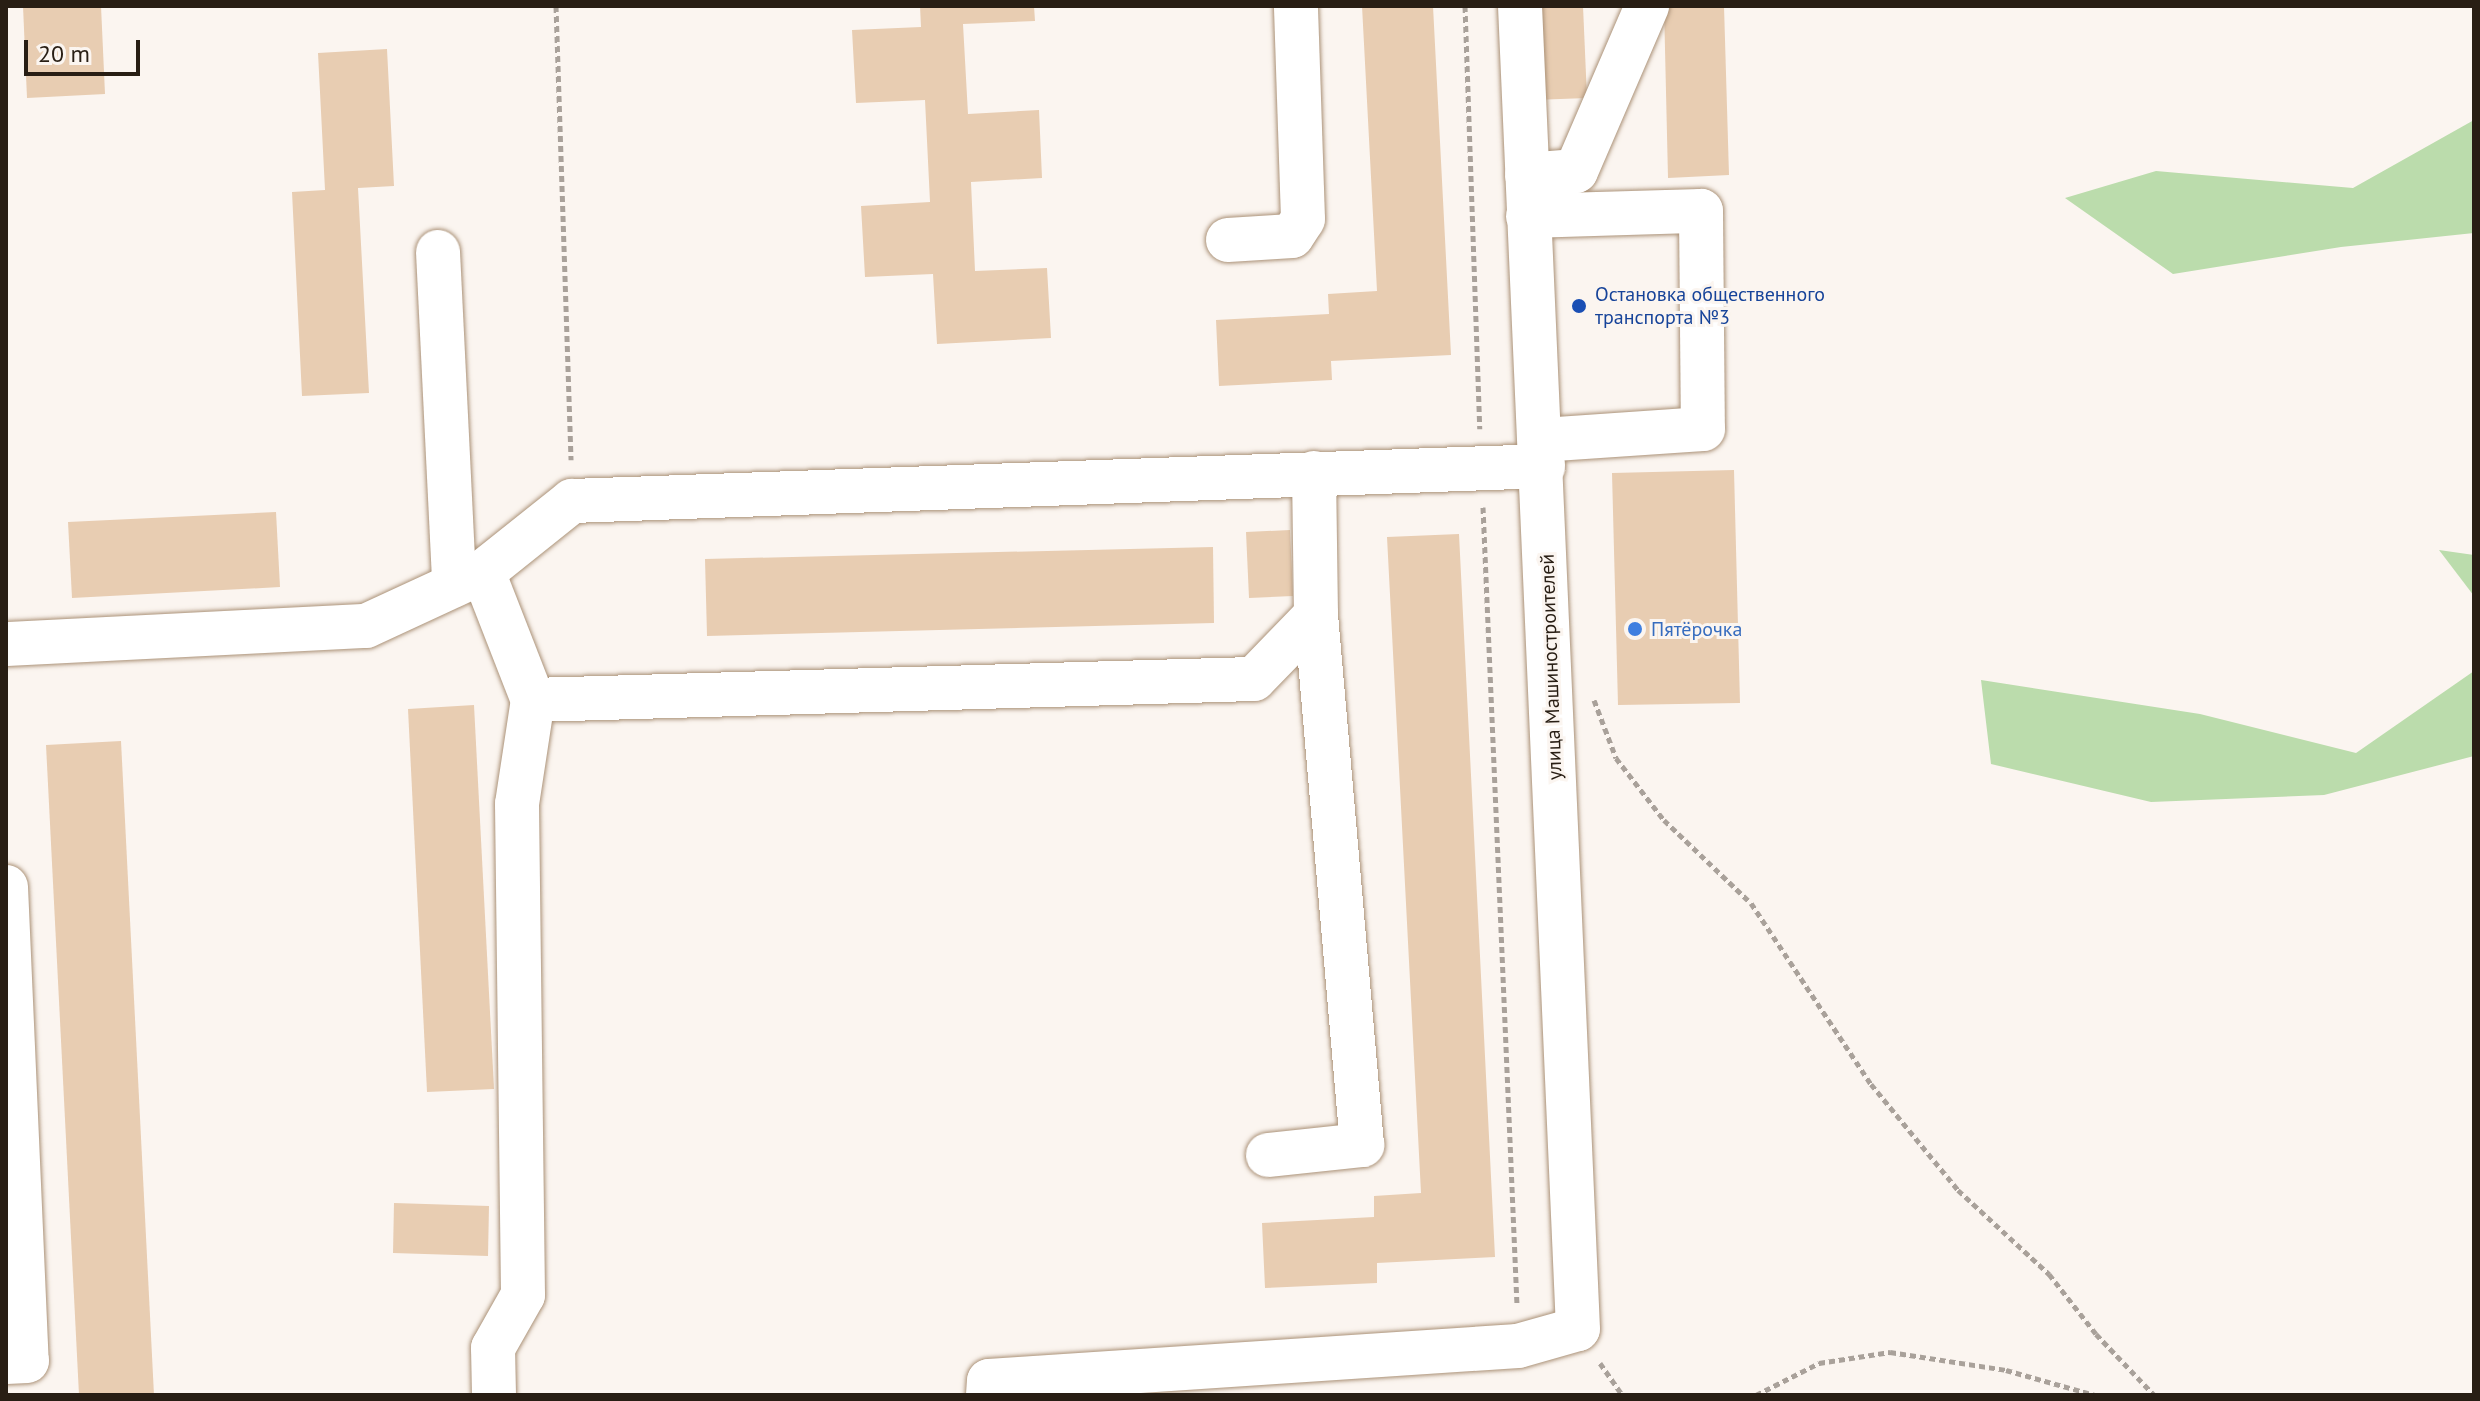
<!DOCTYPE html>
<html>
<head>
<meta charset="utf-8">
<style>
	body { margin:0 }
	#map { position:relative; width:2480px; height:1401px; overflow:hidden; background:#fbf5f0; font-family:"PT Sans",sans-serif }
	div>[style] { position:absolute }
	.green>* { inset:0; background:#bbdcac }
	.building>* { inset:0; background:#e8cdb2 }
	.path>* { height:5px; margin-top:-2.5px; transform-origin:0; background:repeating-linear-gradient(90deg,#a9a19a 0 6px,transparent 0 10px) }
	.roads { filter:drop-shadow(0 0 2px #ab9278) drop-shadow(0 0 2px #ab9278) }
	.minor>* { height:44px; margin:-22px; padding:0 22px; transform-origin:22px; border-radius:22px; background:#fff }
	.dots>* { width:22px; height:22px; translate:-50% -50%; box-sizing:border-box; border:4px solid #fbf5f0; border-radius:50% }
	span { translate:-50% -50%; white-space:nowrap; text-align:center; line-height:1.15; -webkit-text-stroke:6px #fbf5f0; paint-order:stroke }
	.transit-label { font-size:20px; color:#164399 }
	.left { translate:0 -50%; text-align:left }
	.shop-label { font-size:20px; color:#366cbe }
	.street-label { font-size:20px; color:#281e14 }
	.frame { position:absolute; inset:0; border:8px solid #281e14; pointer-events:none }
	.scale { position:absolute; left:24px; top:40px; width:116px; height:36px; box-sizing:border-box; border:4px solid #281e14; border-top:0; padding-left:10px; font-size:24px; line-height:28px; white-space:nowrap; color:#281e14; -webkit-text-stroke:6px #fbf5f0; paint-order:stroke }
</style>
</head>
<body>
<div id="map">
	<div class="green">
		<div style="clip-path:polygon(2474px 120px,2474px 233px,2341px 247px,2173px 274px,2065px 198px,2156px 171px,2353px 188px)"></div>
		<div style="clip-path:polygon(2439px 550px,2474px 555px,2474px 596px)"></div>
		<div style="clip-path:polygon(2474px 671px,2474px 756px,2324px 795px,2151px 802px,1991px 764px,1981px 680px,2200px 714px,2356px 753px)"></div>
	</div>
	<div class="building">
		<div style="clip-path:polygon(23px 6px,101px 6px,105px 94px,27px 98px)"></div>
		<div style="clip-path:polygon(920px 6px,1034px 6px,1035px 21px,963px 24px,968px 114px,1039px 110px,1042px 178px,971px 182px,975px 271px,1047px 268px,1051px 338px,937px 344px,933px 274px,865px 277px,861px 206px,930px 202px,925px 100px,856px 103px,852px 30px,921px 27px)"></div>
		<div style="clip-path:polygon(1362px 6px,1433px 6px,1451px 355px,1331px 361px,1332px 380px,1219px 386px,1216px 320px,1329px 314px,1328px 294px,1377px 291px)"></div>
		<div style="clip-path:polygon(1531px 6px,1583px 6px,1587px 98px,1534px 100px)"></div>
		<div style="clip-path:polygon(1664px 6px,1724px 6px,1729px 175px,1668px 178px)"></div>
		<div style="clip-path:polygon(387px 49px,394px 186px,358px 188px,369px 393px,302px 396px,292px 192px,325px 190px,318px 53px)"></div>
		<div style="clip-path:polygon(1734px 470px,1740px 703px,1618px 705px,1612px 473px)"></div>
		<div style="clip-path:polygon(276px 512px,280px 587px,72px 598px,68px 522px)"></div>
		<div style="clip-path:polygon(1290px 530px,1293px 596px,1249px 598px,1246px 532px)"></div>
		<div style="clip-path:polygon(1459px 534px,1495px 1257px,1377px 1263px,1377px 1283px,1265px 1288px,1262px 1223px,1374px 1217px,1374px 1196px,1421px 1193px,1387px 537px)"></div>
		<div style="clip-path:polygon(1213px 547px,1214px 623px,707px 636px,705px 559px)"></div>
		<div style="clip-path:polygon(474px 705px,494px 1089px,427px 1092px,408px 709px)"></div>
		<div style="clip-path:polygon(121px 741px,154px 1395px,79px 1395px,46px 745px)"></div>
		<div style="clip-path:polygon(394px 1203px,489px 1206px,488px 1256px,393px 1253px)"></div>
	</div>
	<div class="path">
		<div style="left:556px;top:6px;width:454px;rotate:88.1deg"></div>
		<div style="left:1465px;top:6px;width:423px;rotate:88deg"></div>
		<div style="left:1483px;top:507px;width:798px;rotate:87.56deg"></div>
		<div style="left:1594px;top:700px;width:62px;rotate:69.2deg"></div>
		<div style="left:1616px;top:758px;width:78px;rotate:52.3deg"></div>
		<div style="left:1664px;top:820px;width:120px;rotate:43.7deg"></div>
		<div style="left:1751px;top:903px;width:217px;rotate:56.5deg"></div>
		<div style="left:1871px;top:1084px;width:137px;rotate:50.6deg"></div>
		<div style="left:1958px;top:1190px;width:124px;rotate:42.7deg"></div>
		<div style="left:2049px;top:1274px;width:76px;rotate:51.9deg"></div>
		<div style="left:2096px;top:1334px;width:84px;rotate:46.4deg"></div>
		<div style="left:1600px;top:1363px;width:39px;rotate:55deg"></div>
		<div style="left:1756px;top:1395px;width:71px;rotate:-26.9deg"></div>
		<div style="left:1819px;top:1363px;width:72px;rotate:-8.8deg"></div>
		<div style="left:1890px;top:1352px;width:117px;rotate:8.8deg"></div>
		<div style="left:2006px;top:1370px;width:92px;rotate:15.7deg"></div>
	</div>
	<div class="roads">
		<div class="minor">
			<div style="left:1527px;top:175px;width:49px;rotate:-4.7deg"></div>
			<div style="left:1576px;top:171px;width:180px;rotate:-66.7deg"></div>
			<div style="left:1528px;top:216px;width:173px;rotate:-1.7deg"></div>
			<div style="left:1701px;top:211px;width:218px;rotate:89.5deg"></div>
			<div style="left:1703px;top:429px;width:160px;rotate:176.1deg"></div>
			<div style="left:1228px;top:240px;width:64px;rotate:-3.6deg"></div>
			<div style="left:1292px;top:236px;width:20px;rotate:-57deg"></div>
			<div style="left:1303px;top:219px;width:213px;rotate:-91.9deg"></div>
			<div style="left:438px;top:252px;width:333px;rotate:87.2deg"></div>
			<div style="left:483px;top:572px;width:137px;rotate:68.7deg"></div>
			<div style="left:533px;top:700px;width:721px;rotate:-1.67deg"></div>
			<div style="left:1254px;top:679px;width:89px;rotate:-45.9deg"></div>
			<div style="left:1316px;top:615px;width:142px;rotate:-90.8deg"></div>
			<div style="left:6px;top:644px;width:360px;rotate:-2.9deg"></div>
			<div style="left:366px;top:626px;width:129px;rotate:-24.8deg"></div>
			<div style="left:483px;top:572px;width:114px;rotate:-38.6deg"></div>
			<div style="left:572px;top:501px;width:972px;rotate:-2.06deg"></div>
			<div style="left:6px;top:887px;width:474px;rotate:87.5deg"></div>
			<div style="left:27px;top:1361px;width:21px;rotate:177deg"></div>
			<div style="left:1268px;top:1155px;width:95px;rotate:-6.1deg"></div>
			<div style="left:1362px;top:1145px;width:532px;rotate:-94.96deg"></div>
			<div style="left:494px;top:1395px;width:47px;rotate:-91.2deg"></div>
			<div style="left:493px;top:1348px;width:61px;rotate:-60.5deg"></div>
			<div style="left:523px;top:1295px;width:491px;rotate:-90.7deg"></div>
			<div style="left:517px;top:804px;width:105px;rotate:-81.3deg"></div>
			<div style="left:988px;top:1395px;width:14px;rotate:-86deg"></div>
			<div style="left:989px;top:1381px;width:530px;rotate:-3.79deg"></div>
			<div style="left:1518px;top:1346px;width:62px;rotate:-15.8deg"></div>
			<div style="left:1578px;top:1329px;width:1324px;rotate:-92.51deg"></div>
		</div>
	</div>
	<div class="dots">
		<div style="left:1579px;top:306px;background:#1a4fb4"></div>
		<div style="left:1635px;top:629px;background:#3f7fe0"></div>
	</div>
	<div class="transit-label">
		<span class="left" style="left:1595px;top:306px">Остановка общественного<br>транспорта №3</span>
	</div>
	<div class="shop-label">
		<span class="left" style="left:1651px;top:629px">Пятёрочка</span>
	</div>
	<div class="street-label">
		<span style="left:1551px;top:667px;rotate:-92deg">улица Машиностроителей</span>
	</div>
	<div class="frame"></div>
	<div class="scale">20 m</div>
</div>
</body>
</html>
